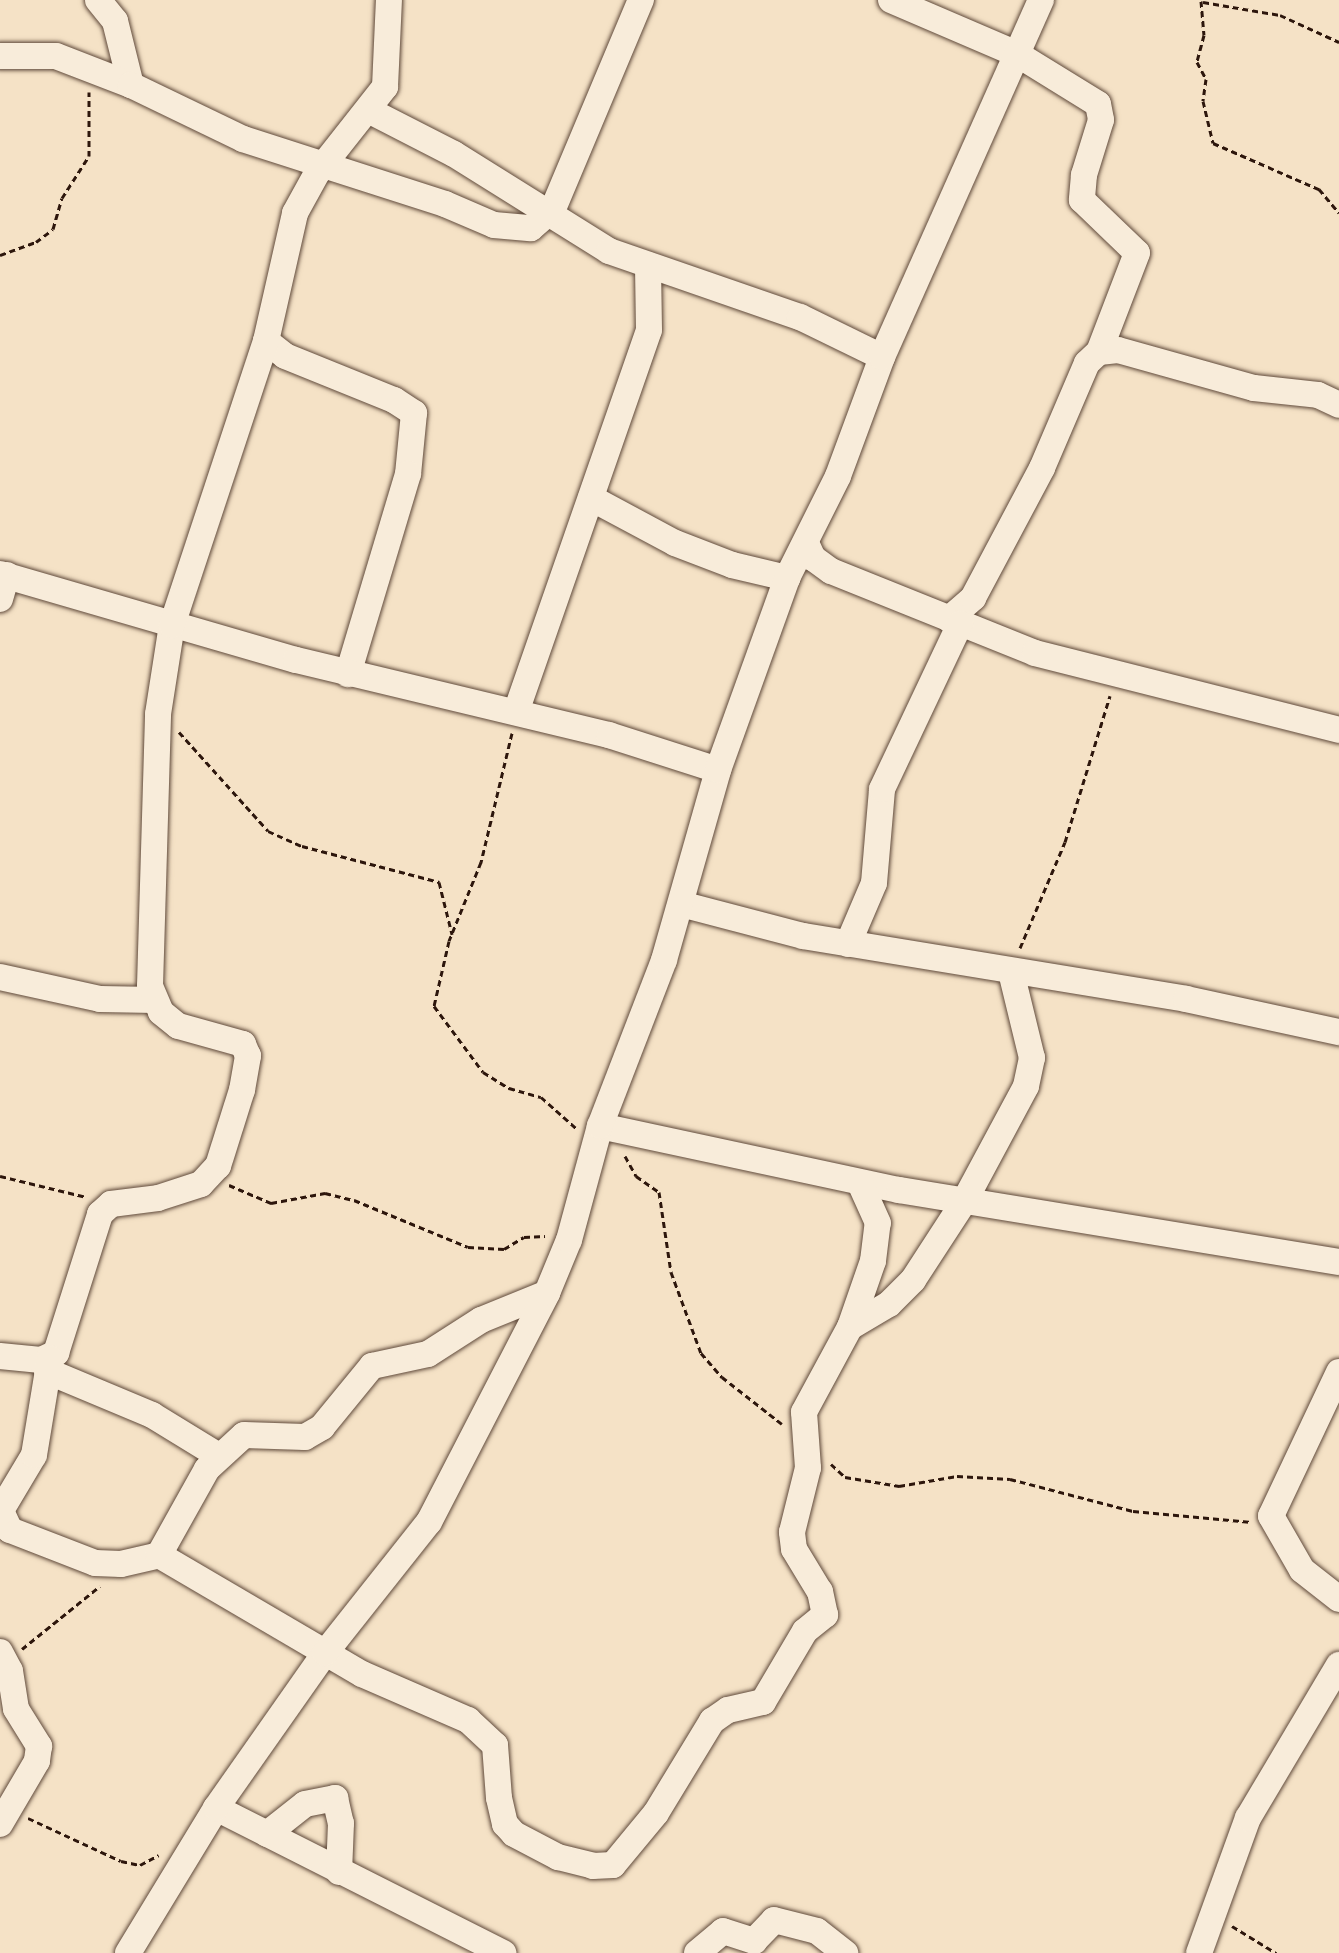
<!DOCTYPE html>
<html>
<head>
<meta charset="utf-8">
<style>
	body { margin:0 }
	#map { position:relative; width:1339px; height:1953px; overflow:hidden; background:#f5e2c6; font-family:"EB Garamond",serif }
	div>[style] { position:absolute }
	.path>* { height:3px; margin-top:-1.5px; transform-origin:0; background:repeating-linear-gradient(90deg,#2d160c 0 6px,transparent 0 10px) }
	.roads { filter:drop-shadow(0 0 2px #5f493a) drop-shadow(0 0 2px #5f493a) }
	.minor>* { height:26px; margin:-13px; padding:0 13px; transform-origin:13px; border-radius:13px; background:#f8ecda }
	span { translate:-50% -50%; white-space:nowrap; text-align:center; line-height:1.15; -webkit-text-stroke:6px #f8ecda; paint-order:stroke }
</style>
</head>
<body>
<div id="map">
	<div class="path">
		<div style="left:1201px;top:1px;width:34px;rotate:85deg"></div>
		<div style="left:1204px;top:35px;width:28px;rotate:105deg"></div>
		<div style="left:1197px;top:62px;width:19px;rotate:62deg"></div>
		<div style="left:1206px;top:79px;width:22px;rotate:98deg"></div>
		<div style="left:1203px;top:101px;width:43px;rotate:76.6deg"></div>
		<div style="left:1213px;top:143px;width:116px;rotate:23.5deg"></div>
		<div style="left:1319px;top:189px;width:31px;rotate:50deg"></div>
		<div style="left:1203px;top:2px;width:78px;rotate:9.6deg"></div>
		<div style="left:1280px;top:15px;width:65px;rotate:24.6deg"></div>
		<div style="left:0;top:255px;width:38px;rotate:-20deg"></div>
		<div style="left:36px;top:242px;width:21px;rotate:-37deg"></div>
		<div style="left:53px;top:229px;width:32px;rotate:-74deg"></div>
		<div style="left:62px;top:198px;width:50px;rotate:-57.3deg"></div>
		<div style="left:89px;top:156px;width:64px;rotate:-90deg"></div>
		<div style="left:179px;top:732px;width:133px;rotate:48deg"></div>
		<div style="left:268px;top:831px;width:37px;rotate:24deg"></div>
		<div style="left:302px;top:846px;width:142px;rotate:14.7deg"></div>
		<div style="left:439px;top:882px;width:54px;rotate:76deg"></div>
		<div style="left:512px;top:733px;width:133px;rotate:103.5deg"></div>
		<div style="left:481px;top:862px;width:85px;rotate:112.1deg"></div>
		<div style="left:449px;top:941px;width:67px;rotate:103deg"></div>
		<div style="left:434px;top:1006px;width:82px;rotate:53.4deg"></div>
		<div style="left:483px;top:1072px;width:31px;rotate:32deg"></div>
		<div style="left:509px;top:1088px;width:33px;rotate:16deg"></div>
		<div style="left:541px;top:1097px;width:48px;rotate:41.6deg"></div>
		<div style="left:1020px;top:948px;width:115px;rotate:-67deg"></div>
		<div style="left:1065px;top:842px;width:153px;rotate:-72.9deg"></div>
		<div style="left:625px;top:1156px;width:23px;rotate:61deg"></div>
		<div style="left:636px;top:1176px;width:28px;rotate:35deg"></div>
		<div style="left:659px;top:1192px;width:81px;rotate:81.5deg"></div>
		<div style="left:671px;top:1272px;width:86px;rotate:69.7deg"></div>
		<div style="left:701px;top:1353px;width:32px;rotate:49deg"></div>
		<div style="left:722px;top:1377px;width:76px;rotate:38.1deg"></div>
		<div style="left:0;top:1176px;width:89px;rotate:13.7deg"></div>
		<div style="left:229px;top:1185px;width:46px;rotate:23.2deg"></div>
		<div style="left:271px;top:1203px;width:55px;rotate:-10.5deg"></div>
		<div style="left:325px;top:1193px;width:30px;rotate:14deg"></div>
		<div style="left:354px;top:1200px;width:123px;rotate:22.4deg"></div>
		<div style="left:468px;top:1247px;width:36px;rotate:3deg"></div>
		<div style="left:504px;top:1249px;width:23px;rotate:-31deg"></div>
		<div style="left:524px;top:1237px;width:21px;rotate:-3deg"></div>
		<div style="left:831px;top:1464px;width:19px;rotate:43deg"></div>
		<div style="left:845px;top:1477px;width:55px;rotate:9.5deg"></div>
		<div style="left:899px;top:1486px;width:59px;rotate:-9.8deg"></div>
		<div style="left:957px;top:1476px;width:53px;rotate:3.2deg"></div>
		<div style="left:1010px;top:1479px;width:127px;rotate:14.6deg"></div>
		<div style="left:1133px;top:1511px;width:119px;rotate:5.3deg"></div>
		<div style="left:22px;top:1649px;width:100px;rotate:-38.9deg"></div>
		<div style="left:28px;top:1818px;width:102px;rotate:24.8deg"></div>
		<div style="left:121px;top:1861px;width:19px;rotate:12deg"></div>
		<div style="left:140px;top:1865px;width:21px;rotate:-28deg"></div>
		<div style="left:1232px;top:1926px;width:52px;rotate:31.5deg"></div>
	</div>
	<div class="roads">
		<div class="minor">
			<div style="left:98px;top:0;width:27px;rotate:51deg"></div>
			<div style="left:115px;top:21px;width:66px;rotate:76deg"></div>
			<div style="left:891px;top:0;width:137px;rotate:23.2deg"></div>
			<div style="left:1017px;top:54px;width:95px;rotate:31.7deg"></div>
			<div style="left:1098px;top:104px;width:16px;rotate:79deg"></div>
			<div style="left:1101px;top:120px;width:58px;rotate:107.2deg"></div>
			<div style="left:1084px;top:175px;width:25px;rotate:95deg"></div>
			<div style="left:1082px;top:200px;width:76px;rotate:43.9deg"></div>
			<div style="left:1137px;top:253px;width:106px;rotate:111deg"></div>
			<div style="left:0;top:56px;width:56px"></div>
			<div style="left:56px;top:56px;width:80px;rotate:21.1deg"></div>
			<div style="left:131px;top:85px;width:124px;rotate:25.7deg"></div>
			<div style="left:243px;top:139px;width:212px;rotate:17.8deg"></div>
			<div style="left:445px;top:204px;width:53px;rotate:23.2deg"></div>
			<div style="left:494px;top:225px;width:37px;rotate:5deg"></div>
			<div style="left:531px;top:228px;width:29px;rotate:-41deg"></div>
			<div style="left:553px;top:209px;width:227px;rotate:-67.2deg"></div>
			<div style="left:370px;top:111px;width:94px;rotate:27.1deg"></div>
			<div style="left:454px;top:154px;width:183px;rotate:32deg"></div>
			<div style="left:609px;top:251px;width:202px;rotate:19.1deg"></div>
			<div style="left:800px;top:317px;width:91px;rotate:26deg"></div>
			<div style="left:266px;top:341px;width:24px;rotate:38deg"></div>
			<div style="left:285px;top:356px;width:118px;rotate:22deg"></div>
			<div style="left:394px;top:400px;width:24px;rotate:33deg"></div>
			<div style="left:414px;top:413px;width:61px;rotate:95.6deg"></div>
			<div style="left:408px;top:474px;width:209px;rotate:106.7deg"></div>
			<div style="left:591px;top:498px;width:95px;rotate:28.2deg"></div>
			<div style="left:675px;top:543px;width:61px;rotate:21.1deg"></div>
			<div style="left:732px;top:565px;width:57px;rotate:13.3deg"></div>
			<div style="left:806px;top:543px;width:17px;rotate:65deg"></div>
			<div style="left:813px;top:558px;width:22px;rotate:36deg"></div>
			<div style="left:831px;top:571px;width:220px;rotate:21.9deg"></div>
			<div style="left:1035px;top:653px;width:314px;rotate:14.2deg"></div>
			<div style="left:0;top:574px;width:308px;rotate:16.2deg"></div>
			<div style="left:296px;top:660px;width:322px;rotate:13.5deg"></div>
			<div style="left:609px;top:735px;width:114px;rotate:17.8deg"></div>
			<div style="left:0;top:599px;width:25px;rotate:-74deg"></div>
			<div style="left:949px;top:619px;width:32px;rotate:-41deg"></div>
			<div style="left:973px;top:598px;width:147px;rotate:-62deg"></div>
			<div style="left:1042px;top:468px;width:114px;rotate:-66.8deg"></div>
			<div style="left:1087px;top:363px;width:16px;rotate:-43deg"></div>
			<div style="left:1099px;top:352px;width:19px;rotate:-6deg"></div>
			<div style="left:1118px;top:350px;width:141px;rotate:15.6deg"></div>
			<div style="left:1254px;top:388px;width:64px;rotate:6.2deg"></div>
			<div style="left:1318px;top:395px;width:23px;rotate:25deg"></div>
			<div style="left:516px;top:712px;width:404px;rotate:-70.8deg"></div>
			<div style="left:649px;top:330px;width:65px;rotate:-90.9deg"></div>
			<div style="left:681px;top:904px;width:126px;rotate:14.7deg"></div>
			<div style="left:803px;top:936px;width:388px;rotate:9.3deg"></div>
			<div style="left:1186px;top:999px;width:157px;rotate:12.2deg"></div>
			<div style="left:848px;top:944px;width:66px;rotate:-66.9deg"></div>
			<div style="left:874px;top:883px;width:94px;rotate:-85.1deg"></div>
			<div style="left:882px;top:789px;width:183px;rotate:-64.7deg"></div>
			<div style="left:0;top:977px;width:102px;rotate:12.4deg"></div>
			<div style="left:100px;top:999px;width:55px;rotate:1deg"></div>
			<div style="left:600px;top:1126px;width:306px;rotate:12.1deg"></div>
			<div style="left:899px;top:1190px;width:446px;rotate:9.3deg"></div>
			<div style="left:850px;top:1327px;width:45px;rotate:-30.5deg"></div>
			<div style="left:889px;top:1304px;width:34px;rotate:-45deg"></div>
			<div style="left:913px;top:1280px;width:95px;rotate:-57deg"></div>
			<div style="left:965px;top:1200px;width:129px;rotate:-61.8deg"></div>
			<div style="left:1026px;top:1086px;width:29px;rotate:-78deg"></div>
			<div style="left:1032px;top:1058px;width:89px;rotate:-103.7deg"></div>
			<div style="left:0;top:1356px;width:41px;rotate:5.6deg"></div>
			<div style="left:41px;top:1360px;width:17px;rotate:-25deg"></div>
			<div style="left:56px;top:1353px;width:146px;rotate:-72.4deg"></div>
			<div style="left:100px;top:1214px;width:15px;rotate:-42deg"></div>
			<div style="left:111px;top:1204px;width:47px;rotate:-7.3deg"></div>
			<div style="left:158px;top:1198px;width:45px;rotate:-18deg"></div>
			<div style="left:201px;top:1184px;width:25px;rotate:-47deg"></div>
			<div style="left:218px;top:1166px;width:80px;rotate:-72.5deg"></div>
			<div style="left:242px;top:1090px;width:35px;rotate:-80deg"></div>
			<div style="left:248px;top:1056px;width:13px;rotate:-113deg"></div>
			<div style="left:243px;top:1044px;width:67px;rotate:-164.5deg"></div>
			<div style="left:178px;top:1026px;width:22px;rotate:-141deg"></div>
			<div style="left:161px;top:1012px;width:28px;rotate:-113deg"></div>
			<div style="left:150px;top:986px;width:272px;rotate:-88.3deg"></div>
			<div style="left:158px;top:714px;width:90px;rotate:-81.1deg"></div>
			<div style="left:172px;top:625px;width:299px;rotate:-71.7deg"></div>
			<div style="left:266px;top:341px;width:131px;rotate:-77.2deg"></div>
			<div style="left:295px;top:213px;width:46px;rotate:-61.2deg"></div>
			<div style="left:317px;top:173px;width:110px;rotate:-51.7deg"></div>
			<div style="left:385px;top:87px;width:87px;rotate:-87.4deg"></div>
			<div style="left:47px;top:1371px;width:114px;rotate:22.7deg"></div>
			<div style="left:152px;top:1415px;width:79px;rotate:31.5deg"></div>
			<div style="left:1339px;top:1372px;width:159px;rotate:115.3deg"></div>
			<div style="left:1271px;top:1516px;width:62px;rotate:60.1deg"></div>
			<div style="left:1302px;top:1570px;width:47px;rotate:38.1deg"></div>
			<div style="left:1px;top:1511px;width:21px;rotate:65deg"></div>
			<div style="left:10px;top:1530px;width:91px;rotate:21.2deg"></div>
			<div style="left:95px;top:1563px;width:26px;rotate:2deg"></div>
			<div style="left:121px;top:1564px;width:39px;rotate:-13deg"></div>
			<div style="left:159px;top:1555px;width:235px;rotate:30.4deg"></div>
			<div style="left:362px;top:1674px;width:116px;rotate:23.5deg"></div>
			<div style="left:468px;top:1720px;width:37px;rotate:43deg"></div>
			<div style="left:495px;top:1745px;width:53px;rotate:85.7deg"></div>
			<div style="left:499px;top:1798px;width:27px;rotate:77deg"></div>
			<div style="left:505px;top:1824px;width:13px;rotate:48deg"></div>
			<div style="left:514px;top:1834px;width:50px;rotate:27.6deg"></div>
			<div style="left:558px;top:1857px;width:36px;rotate:14deg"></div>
			<div style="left:593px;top:1866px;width:20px;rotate:-3deg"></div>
			<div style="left:613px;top:1865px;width:67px;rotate:-50.4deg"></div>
			<div style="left:656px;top:1813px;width:108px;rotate:-58.7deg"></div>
			<div style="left:712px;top:1721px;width:19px;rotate:-35deg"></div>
			<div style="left:728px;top:1710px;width:36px;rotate:-13deg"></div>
			<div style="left:763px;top:1702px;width:82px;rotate:-59.4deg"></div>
			<div style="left:805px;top:1631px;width:26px;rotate:-39deg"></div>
			<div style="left:825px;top:1615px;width:24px;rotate:-102deg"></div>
			<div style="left:820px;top:1592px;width:50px;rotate:-121.2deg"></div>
			<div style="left:794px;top:1549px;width:17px;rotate:-97deg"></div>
			<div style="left:792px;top:1532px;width:66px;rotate:-76deg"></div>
			<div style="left:808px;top:1468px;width:56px;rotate:-94.1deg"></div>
			<div style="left:804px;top:1412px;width:97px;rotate:-61.6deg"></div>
			<div style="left:850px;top:1327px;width:70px;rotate:-70.8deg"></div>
			<div style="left:873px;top:1261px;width:38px;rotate:-83deg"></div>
			<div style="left:878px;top:1223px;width:44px;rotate:-114.2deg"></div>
			<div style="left:0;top:1512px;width:66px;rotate:-59.2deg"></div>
			<div style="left:34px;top:1455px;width:98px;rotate:-80.6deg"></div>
			<div style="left:159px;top:1555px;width:98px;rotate:-60.8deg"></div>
			<div style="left:207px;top:1469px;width:50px;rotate:-42.6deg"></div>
			<div style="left:244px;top:1435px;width:61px;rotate:1.9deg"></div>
			<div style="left:305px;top:1437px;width:20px;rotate:-30deg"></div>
			<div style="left:322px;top:1427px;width:79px;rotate:-50.7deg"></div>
			<div style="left:372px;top:1366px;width:57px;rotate:-12.1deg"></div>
			<div style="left:428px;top:1354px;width:63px;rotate:-32.7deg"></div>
			<div style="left:481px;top:1320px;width:71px;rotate:-22.2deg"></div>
			<div style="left:0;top:1652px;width:21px;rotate:62deg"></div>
			<div style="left:10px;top:1671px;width:38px;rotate:81deg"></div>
			<div style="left:16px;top:1709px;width:44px;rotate:58.1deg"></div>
			<div style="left:39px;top:1746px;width:15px;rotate:98deg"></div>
			<div style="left:37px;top:1761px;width:73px;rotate:120.4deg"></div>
			<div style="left:216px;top:1808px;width:322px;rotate:26.8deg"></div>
			<div style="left:267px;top:1834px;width:48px;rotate:-38.3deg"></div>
			<div style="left:305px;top:1804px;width:31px;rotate:-11deg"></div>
			<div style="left:335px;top:1798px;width:26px;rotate:77deg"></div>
			<div style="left:341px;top:1823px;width:49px;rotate:92.3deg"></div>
			<div style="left:128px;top:1953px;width:170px;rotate:-58.7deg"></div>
			<div style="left:216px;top:1808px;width:189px;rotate:-54.9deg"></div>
			<div style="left:325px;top:1653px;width:167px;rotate:-51.6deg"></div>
			<div style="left:429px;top:1522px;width:258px;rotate:-62.7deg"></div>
			<div style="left:547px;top:1293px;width:57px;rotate:-67.5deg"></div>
			<div style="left:569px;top:1240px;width:118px;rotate:-74.8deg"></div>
			<div style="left:600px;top:1126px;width:178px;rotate:-68.9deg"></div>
			<div style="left:664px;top:960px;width:198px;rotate:-74.1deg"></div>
			<div style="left:718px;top:770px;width:204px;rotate:-70.2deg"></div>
			<div style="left:787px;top:578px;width:114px;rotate:-63.4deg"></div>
			<div style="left:838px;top:476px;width:127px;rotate:-69.7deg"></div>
			<div style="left:882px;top:357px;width:391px;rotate:-66deg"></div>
			<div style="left:697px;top:1953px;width:34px;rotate:-40deg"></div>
			<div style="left:723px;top:1931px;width:33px;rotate:18deg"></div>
			<div style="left:754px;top:1941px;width:29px;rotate:-46deg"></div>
			<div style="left:774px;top:1920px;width:44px;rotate:14.3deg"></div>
			<div style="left:817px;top:1931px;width:36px;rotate:38deg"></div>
			<div style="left:1199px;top:1953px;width:144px;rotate:-70.1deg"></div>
			<div style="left:1248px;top:1818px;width:178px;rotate:-59.3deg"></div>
		</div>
	</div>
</div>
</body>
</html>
